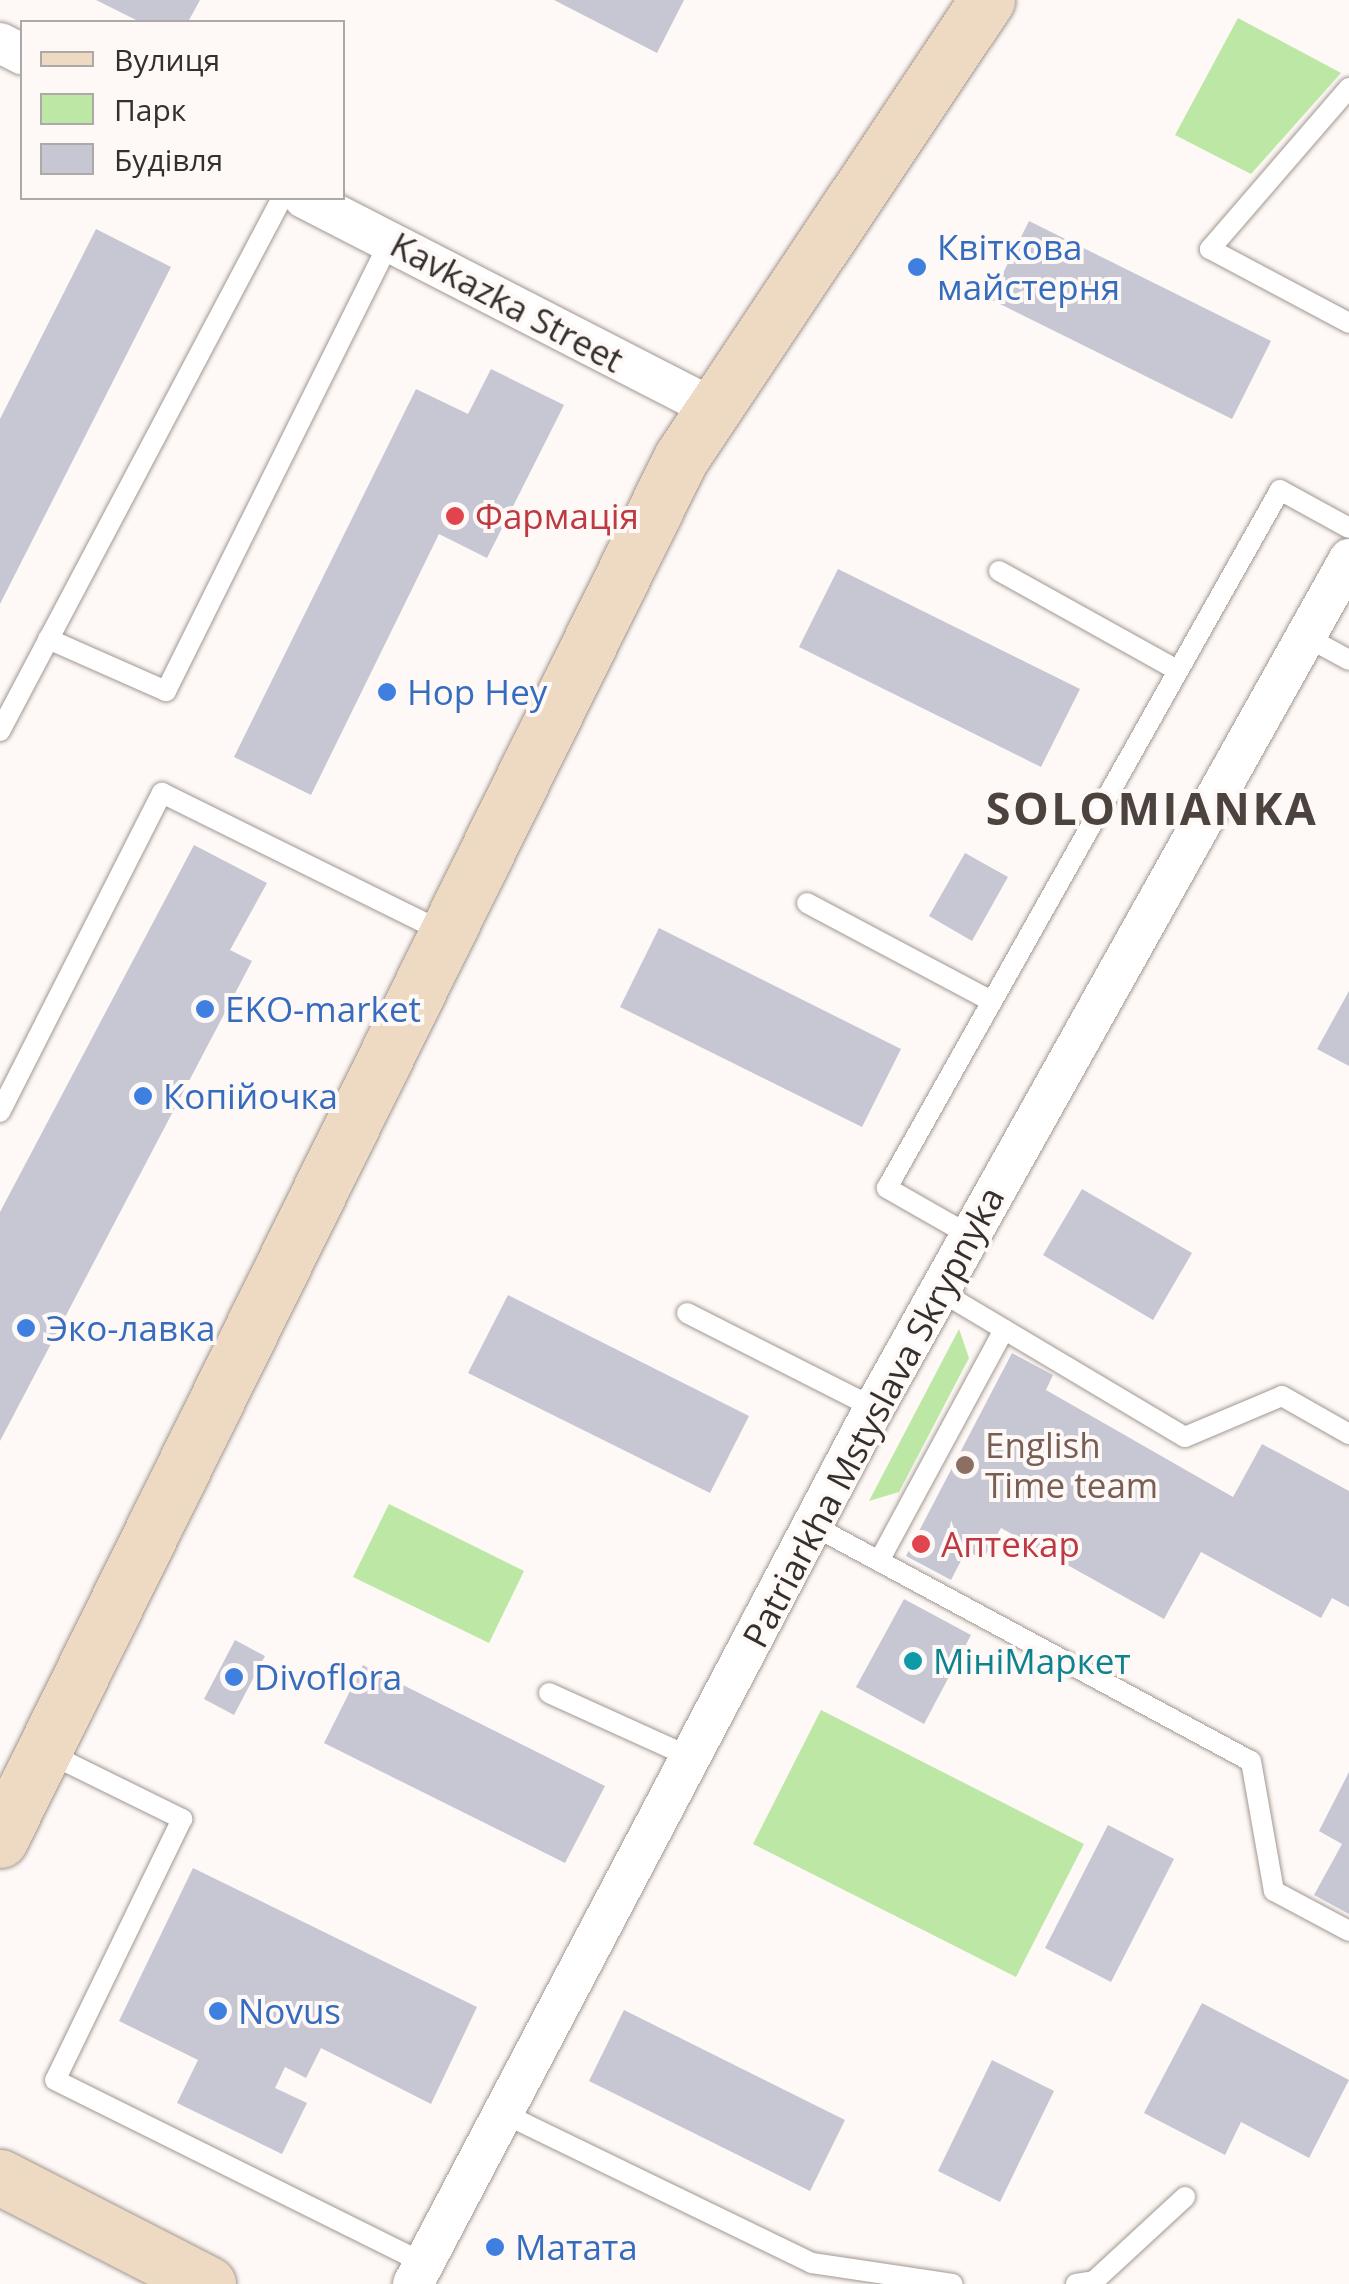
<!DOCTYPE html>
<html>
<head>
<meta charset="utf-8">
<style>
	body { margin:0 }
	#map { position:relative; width:1349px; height:2284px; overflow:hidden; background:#fef9f6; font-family:"Open Sans",sans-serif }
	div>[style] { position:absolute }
	.green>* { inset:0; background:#bde7a5 }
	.building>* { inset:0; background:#c7c7d3 }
	.roads { filter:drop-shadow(0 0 2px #a29791) drop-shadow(0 0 2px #a29791) }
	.lane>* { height:20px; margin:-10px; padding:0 10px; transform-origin:10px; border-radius:10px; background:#fff }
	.street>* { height:40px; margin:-20px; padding:0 20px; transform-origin:20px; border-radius:20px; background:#fff }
	.secondary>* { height:55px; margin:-27.5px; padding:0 27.5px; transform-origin:27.5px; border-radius:27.5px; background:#eedac3 }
	.dots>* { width:28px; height:28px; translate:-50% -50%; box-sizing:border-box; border:5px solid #fef9f6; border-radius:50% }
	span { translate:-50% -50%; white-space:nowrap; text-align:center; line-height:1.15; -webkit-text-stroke:8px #fef9f6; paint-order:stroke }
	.shop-label { font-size:35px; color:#366cbe }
	.left { translate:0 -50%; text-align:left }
	.street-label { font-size:35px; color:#34302d }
	.health-label { font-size:35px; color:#be3a42 }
	.education-label { font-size:35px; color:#785e54 }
	.culture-label { font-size:35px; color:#0d838f }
	.district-label { font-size:45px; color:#4d433e; font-weight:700; letter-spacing:2.5px }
	.legend { position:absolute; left:20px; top:20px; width:325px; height:180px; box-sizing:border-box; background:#fef9f6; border:2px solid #ada9a6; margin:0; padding:12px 18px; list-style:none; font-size:30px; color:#34302d }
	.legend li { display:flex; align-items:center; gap:20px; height:50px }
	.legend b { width:50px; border:2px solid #ada9a6 }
</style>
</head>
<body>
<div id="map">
	<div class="green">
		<div style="clip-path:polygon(1238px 18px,1341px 73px,1251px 174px,1175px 135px)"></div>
		<div style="clip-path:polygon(959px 1329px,969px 1358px,899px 1492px,869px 1501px)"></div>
		<div style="clip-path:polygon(389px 1504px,524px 1571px,489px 1643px,353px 1577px)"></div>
		<div style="clip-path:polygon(821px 1710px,1084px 1844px,1016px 1977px,753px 1844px)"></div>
	</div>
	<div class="building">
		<div style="clip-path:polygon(96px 0,200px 0,188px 22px,140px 22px)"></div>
		<div style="clip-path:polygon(554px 0,684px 0,657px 53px)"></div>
		<div style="clip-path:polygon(1029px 221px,1271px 341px,1232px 419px,990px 299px)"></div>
		<div style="clip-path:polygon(96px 229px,171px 267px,0 604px,0 419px)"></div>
		<div style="clip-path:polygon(491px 369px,564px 405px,487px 558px,439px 534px,311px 795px,234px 757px,416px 389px,468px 414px)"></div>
		<div style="clip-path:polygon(838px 569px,1080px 689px,1041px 767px,799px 647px)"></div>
		<div style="clip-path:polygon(194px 845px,267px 883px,230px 950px,252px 961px,0 1441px,0 1212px)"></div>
		<div style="clip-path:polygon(965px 853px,1008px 877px,972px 941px,929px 916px)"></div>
		<div style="clip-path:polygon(659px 928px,901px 1049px,862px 1127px,620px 1007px)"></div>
		<div style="clip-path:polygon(1349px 991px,1349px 1066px,1317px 1049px)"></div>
		<div style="clip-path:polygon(1082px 1189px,1192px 1253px,1153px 1320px,1043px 1255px)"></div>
		<div style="clip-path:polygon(508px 1295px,749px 1416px,710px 1493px,468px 1373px)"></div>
		<div style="clip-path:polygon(1012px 1353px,1053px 1375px,1046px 1390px,1233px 1497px,1262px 1444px,1349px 1491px,1349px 1607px,1332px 1598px,1321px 1618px,1201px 1552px,1164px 1619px,1001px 1528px,982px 1561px,967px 1549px,951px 1580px,906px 1556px)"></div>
		<div style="clip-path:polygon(904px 1599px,971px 1635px,924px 1724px,856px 1687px)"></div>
		<div style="clip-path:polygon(235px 1640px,265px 1656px,234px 1715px,204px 1699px)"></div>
		<div style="clip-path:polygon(363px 1665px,605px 1786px,565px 1863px,324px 1743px)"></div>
		<div style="clip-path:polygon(1349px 1772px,1349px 1914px,1314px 1895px,1342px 1844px,1319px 1831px)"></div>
		<div style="clip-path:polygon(1108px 1825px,1174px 1859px,1111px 1982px,1045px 1948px)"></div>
		<div style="clip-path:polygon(193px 1868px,477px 2007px,431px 2104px,321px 2048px,306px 2078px,285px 2067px,275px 2088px,307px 2103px,282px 2154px,177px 2103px,198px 2060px,119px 2021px)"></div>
		<div style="clip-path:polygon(1202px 2003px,1349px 2080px,1309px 2158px,1241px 2122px,1225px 2155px,1144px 2113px)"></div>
		<div style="clip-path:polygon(624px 2010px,845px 2120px,810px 2191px,589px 2081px)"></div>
		<div style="clip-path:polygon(992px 2060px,1054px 2091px,1000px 2202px,938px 2171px)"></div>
	</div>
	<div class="roads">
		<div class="lane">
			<div style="left:1349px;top:88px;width:213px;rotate:130.8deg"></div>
			<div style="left:1210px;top:249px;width:157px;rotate:28deg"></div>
			<div style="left:999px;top:571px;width:204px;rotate:29.1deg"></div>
			<div style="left:1305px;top:636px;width:50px;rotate:28.6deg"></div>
			<div style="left:48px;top:639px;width:129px;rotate:23.8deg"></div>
			<div style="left:166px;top:691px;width:503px;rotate:-63.54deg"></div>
			<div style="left:0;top:731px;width:603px;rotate:-62.12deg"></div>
			<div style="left:807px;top:903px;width:208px;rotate:28deg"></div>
			<div style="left:0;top:1112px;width:358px;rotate:-63.1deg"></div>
			<div style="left:162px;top:793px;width:316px;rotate:26.3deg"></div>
			<div style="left:971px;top:1236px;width:97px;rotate:-150.3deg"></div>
			<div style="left:887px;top:1188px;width:801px;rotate:-60.62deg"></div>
			<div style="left:1280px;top:490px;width:79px;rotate:28.8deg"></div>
			<div style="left:938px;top:1290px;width:287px;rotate:30.8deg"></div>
			<div style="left:1185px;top:1437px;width:105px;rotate:-22.9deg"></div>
			<div style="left:1282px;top:1396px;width:77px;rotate:29.6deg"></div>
			<div style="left:687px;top:1313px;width:210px;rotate:26.9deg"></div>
			<div style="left:812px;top:1525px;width:498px;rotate:28.3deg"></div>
			<div style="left:1251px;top:1761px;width:132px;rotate:80deg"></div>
			<div style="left:1274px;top:1891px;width:85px;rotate:28.1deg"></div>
			<div style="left:879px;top:1561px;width:263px;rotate:-61.6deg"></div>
			<div style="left:549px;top:1693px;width:155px;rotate:24.4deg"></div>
			<div style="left:46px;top:1752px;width:152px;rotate:26.2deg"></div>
			<div style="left:182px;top:1819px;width:290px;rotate:115.9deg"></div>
			<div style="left:55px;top:2080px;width:412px;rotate:26.4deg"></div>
			<div style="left:503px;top:2113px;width:343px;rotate:25.9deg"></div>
			<div style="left:812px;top:2263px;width:142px;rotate:8.5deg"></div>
			<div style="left:1076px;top:2284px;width:18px;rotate:-9deg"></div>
			<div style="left:1094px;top:2281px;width:124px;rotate:-42.7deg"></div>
		</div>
		<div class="street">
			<div style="left:0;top:43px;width:25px;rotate:27deg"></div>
			<div style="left:304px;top:198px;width:457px;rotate:27.2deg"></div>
			<div style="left:413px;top:2284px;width:990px;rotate:-62.24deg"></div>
			<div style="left:874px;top:1408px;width:973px;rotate:-60.77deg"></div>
		</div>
		<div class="secondary">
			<div style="left:0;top:1840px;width:1541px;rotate:-63.77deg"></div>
			<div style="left:681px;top:458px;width:551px;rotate:-56.25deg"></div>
			<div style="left:0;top:2177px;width:234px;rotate:27.2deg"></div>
		</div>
	</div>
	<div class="dots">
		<div style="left:917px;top:267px;background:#3f7fe0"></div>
		<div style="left:455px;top:516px;background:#e0444e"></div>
		<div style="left:387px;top:692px;background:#3f7fe0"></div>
		<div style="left:205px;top:1009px;background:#3f7fe0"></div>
		<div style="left:143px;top:1096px;background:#3f7fe0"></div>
		<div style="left:26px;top:1328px;background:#3f7fe0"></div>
		<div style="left:965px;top:1465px;background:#8d6e63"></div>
		<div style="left:921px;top:1544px;background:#e0444e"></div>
		<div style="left:913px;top:1661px;background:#0f9aa8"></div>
		<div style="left:234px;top:1677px;background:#3f7fe0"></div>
		<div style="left:218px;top:2011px;background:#3f7fe0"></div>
		<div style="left:495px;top:2247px;background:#3f7fe0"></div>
	</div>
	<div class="shop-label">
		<span class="left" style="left:937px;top:267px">Квіткова<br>майстерня</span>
		<span class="left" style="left:407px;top:692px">Hop Hey</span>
		<span class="left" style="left:225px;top:1009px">EKO-market</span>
		<span class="left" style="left:163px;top:1096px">Копійочка</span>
		<span class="left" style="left:46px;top:1328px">Эко-лавка</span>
		<span class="left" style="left:254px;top:1677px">Divoflora</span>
		<span class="left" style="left:238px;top:2011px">Novus</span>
		<span class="left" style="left:515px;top:2247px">Матата</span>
	</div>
	<div class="street-label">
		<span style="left:507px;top:302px;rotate:28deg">Kavkazka Street</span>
		<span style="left:873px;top:1417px;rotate:-62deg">Patriarkha Mstyslava Skrypnyka</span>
	</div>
	<div class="health-label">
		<span class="left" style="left:475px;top:516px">Фармація</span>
		<span class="left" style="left:941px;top:1544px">Аптекар</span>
	</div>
	<div class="education-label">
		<span class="left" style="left:985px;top:1465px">English<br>Time team</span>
	</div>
	<div class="culture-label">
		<span class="left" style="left:933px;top:1661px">МініМаркет</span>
	</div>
	<div class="district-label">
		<span style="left:1152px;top:808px">SOLOMIANKA</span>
	</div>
	<ul class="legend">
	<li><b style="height:12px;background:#eedac3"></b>Вулиця</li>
	<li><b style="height:28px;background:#bde7a5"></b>Парк</li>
	<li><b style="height:28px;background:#c7c7d3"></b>Будівля</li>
	</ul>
</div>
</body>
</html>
